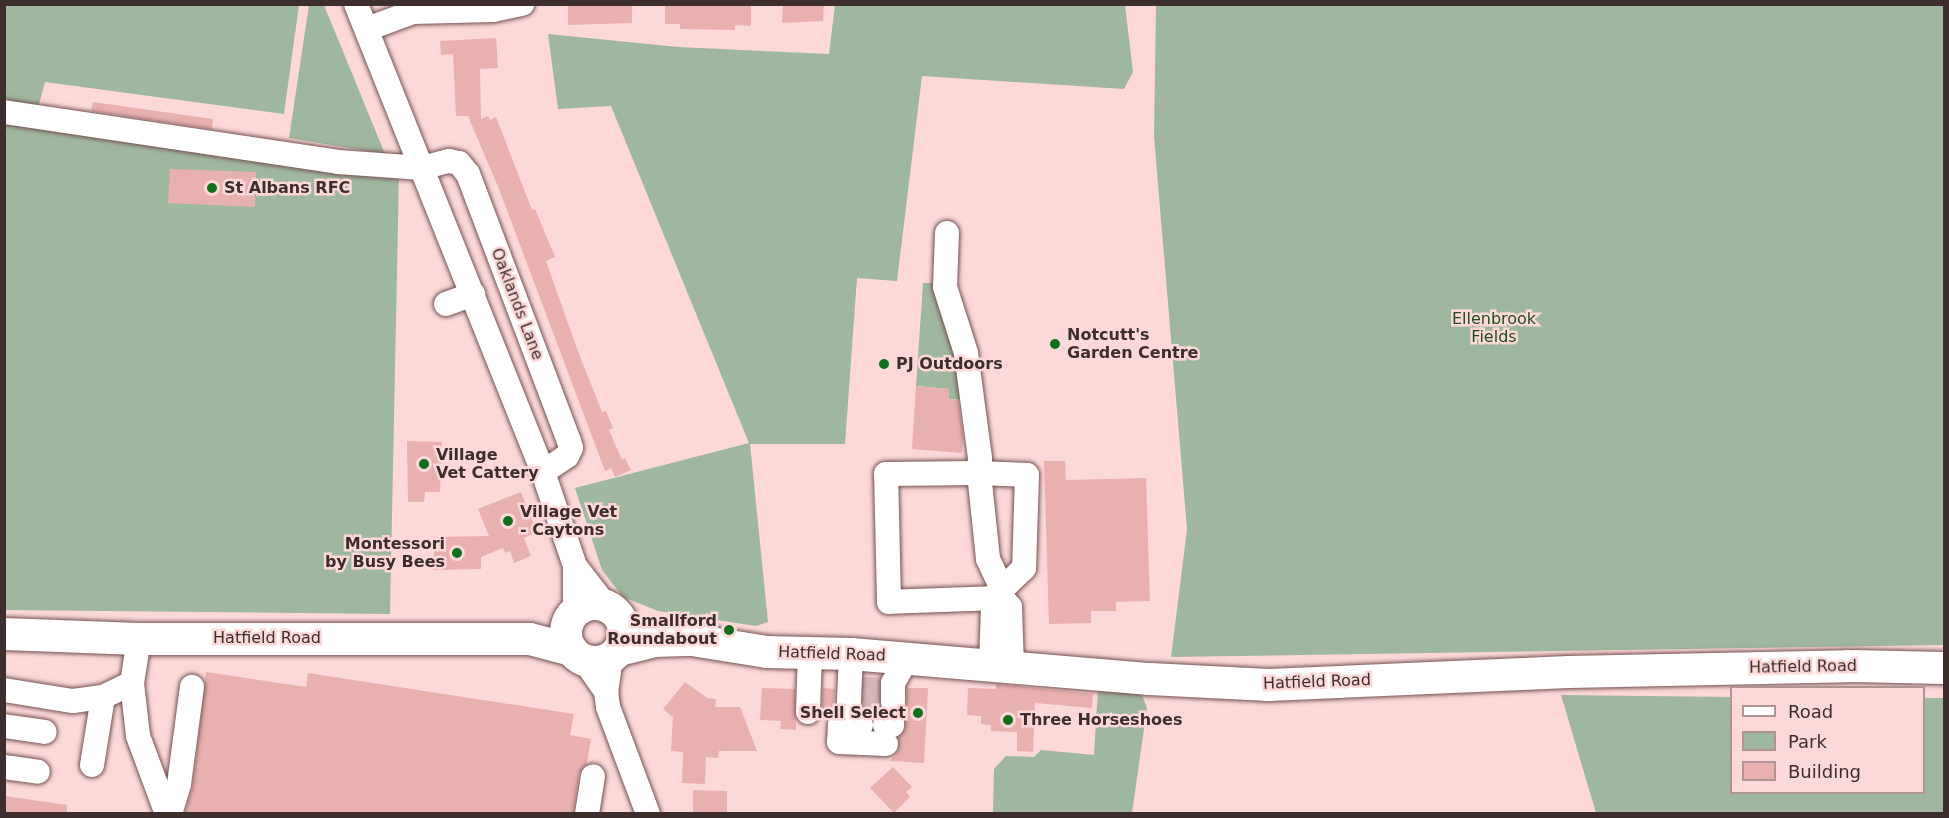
<!DOCTYPE html>
<html>
<head>
<meta charset="utf-8">
<style>
	body { margin:0 }
	#map { position:relative; width:1949px; height:818px; overflow:hidden; background:#fcd8d8; font-family:"DejaVu Sans",sans-serif }
	div>[style] { position:absolute }
	.green>* { inset:0; background:#9fb79e }
	.building>* { inset:0; background:#e8b0af }
	.minor-tunnel>* { height:24px; margin-top:-12px; transform-origin:0; background:repeating-linear-gradient(90deg,#d6b6b6 0 24px,transparent 0 36px) }
	.roads { filter:drop-shadow(0 0 2px #755151) drop-shadow(0 0 2px #755151) }
	.minor>* { height:24px; margin:-12px; padding:0 12px; transform-origin:12px; border-radius:12px; background:#fff }
	.major>* { height:32px; margin:-16px; padding:0 16px; transform-origin:16px; border-radius:16px; background:#fff }
	.major>.ring { margin:-16px; padding:0; box-sizing:content-box; background:none; border:32px solid #fff; border-radius:50% }
	.dots>* { width:16px; height:16px; translate:-50% -50%; box-sizing:border-box; border:3px solid #fcd8d8; border-radius:50% }
	span { translate:-50% -50%; white-space:nowrap; text-align:center; line-height:1.15; -webkit-text-stroke:5px #fcd8d8; paint-order:stroke }
	.poi-label { font-size:16px; color:#3d2d2d; font-weight:700 }
	.left { translate:0 -50%; text-align:left }
	.right { translate:-100% -50%; text-align:right }
	.street-label { font-size:16px; color:#3d2d2d }
	.park-label { font-size:16px; color:#1b4e1c }
	.frame { position:absolute; inset:0; border:6px solid #3d2d2d; pointer-events:none }
	.legend { position:absolute; left:1730px; top:686px; width:195px; height:108px; box-sizing:border-box; background:#fcd8d8; border:2px solid #b09494; margin:0; padding:8px 10px; list-style:none; font-size:18px; color:#3d2d2d }
	.legend li { display:flex; align-items:center; gap:12px; height:30px }
	.legend b { width:30px; border:2px solid #b09494 }
</style>
</head>
<body>
<div id="map">
	<div class="green">
		<div style="clip-path:polygon(5px 5px,299px 5px,284px 114px,45px 82px,38px 108px,5px 103px)"></div>
		<div style="clip-path:polygon(309px 5px,324px 5px,385px 154px,289px 138px)"></div>
		<div style="clip-path:polygon(835px 5px,1125px 5px,1133px 72px,1124px 89px,922px 76px,897px 281px,857px 278px,845px 444px,750px 444px,768px 622px,756px 626px,658px 611px,623px 597px,602px 570px,575px 488px,749px 443px,611px 106px,558px 109px,548px 34px,678px 47px,829px 54px)"></div>
		<div style="clip-path:polygon(1156px 5px,1944px 5px,1944px 645px,1171px 657px,1187px 529px,1154px 136px)"></div>
		<div style="clip-path:polygon(5px 121px,399px 173px,390px 614px,5px 610px)"></div>
		<div style="clip-path:polygon(923px 283px,937px 283px,965px 400px,949px 399px,949px 389px,916px 386px)"></div>
		<div style="clip-path:polygon(1098px 688px,1141px 692px,1147px 708px,1132px 813px,993px 814px,994px 769px,1006px 756px,1034px 757px,1041px 750px,1094px 755px)"></div>
		<div style="clip-path:polygon(1561px 695px,1731px 697px,1732px 792px,1924px 792px,1924px 698px,1944px 698px,1944px 813px,1596px 813px)"></div>
	</div>
	<div class="building">
		<div style="clip-path:polygon(568px 4px,632px 6px,632px 23px,568px 25px)"></div>
		<div style="clip-path:polygon(665px 4px,751px 4px,751px 26px,735px 25px,735px 30px,680px 29px,680px 24px,665px 24px)"></div>
		<div style="clip-path:polygon(783px 4px,824px 4px,823px 21px,782px 23px)"></div>
		<div style="clip-path:polygon(496px 38px,498px 68px,480px 69px,481px 119px,488px 116px,490px 120px,496px 117px,532px 210px,535px 209px,555px 257px,546px 261px,576px 346px,602px 412px,606px 411px,613px 428px,609px 430px,622px 460px,625px 458px,631px 470px,615px 477px,611px 468px,605px 471px,499px 189px,468px 116px,456px 116px,453px 54px,441px 55px,440px 41px)"></div>
		<div style="clip-path:polygon(93px 102px,213px 119px,212px 129px,91px 111px)"></div>
		<div style="clip-path:polygon(170px 169px,256px 172px,255px 207px,168px 203px)"></div>
		<div style="clip-path:polygon(916px 386px,949px 389px,949px 399px,958px 400px,963px 437px,962px 453px,912px 449px)"></div>
		<div style="clip-path:polygon(407px 441px,442px 442px,440px 492px,425px 492px,424px 502px,408px 502px)"></div>
		<div style="clip-path:polygon(1044px 461px,1065px 461px,1066px 480px,1146px 478px,1150px 601px,1116px 602px,1116px 611px,1091px 611px,1091px 623px,1049px 624px)"></div>
		<div style="clip-path:polygon(521px 492px,537px 532px,524px 538px,531px 556px,514px 563px,510px 551px,505px 553px,503px 548px,481px 557px,481px 569px,434px 570px,434px 537px,489px 536px,478px 509px)"></div>
		<div style="clip-path:polygon(206px 672px,306px 687px,308px 673px,574px 714px,570px 735px,591px 739px,587px 763px,579px 774px,573px 813px,185px 813px,193px 786px)"></div>
		<div style="clip-path:polygon(864px 680px,879px 681px,879px 702px,883px 711px,873px 718px,863px 711px)"></div>
		<div style="clip-path:polygon(685px 682px,707px 698px,716px 699px,715px 707px,740px 707px,757px 751px,719px 751px,718px 758px,706px 757px,705px 784px,682px 783px,683px 752px,671px 751px,673px 717px,663px 709px)"></div>
		<div style="clip-path:polygon(996px 684px,1093px 694px,1092px 708px,1035px 703px,1033px 752px,1017px 751px,1017px 732px,991px 731px,991px 725px,981px 724px,981px 716px,967px 715px,968px 688px,996px 689px)"></div>
		<div style="clip-path:polygon(762px 688px,795px 689px,796px 730px,780px 729px,781px 721px,760px 720px)"></div>
		<div style="clip-path:polygon(823px 688px,835px 689px,833px 713px,830px 715px,822px 715px)"></div>
		<div style="clip-path:polygon(907px 688px,928px 688px,924px 763px,890px 761px,898px 751px,899px 738px,906px 726px,902px 712px,907px 703px)"></div>
		<div style="clip-path:polygon(893px 767px,912px 787px,906px 792px,910px 797px,894px 813px,870px 788px)"></div>
		<div style="clip-path:polygon(693px 790px,727px 791px,727px 813px,693px 813px)"></div>
		<div style="clip-path:polygon(4px 796px,67px 805px,67px 813px,4px 813px)"></div>
	</div>
	<div class="minor-tunnel">
		<div style="left:862px;top:689px;width:24px;rotate:2deg"></div>
		<div style="left:862px;top:706px;width:31px;rotate:2deg"></div>
	</div>
	<div class="roads">
		<div class="minor">
			<div style="left:356px;top:4px;width:504px;rotate:68.22deg"></div>
			<div style="left:543px;top:472px;width:99px;rotate:71.2deg"></div>
			<div style="left:575px;top:566px;width:46px;rotate:90deg"></div>
			<div style="left:367px;top:29px;width:49px;rotate:-20.3deg"></div>
			<div style="left:413px;top:12px;width:80px;rotate:-1.4deg"></div>
			<div style="left:493px;top:10px;width:30px;rotate:-12deg"></div>
			<div style="left:4px;top:112px;width:338px;rotate:8.5deg"></div>
			<div style="left:338px;top:162px;width:84px;rotate:4.1deg"></div>
			<div style="left:422px;top:168px;width:28px;rotate:-15deg"></div>
			<div style="left:449px;top:161px;width:10px;rotate:11deg"></div>
			<div style="left:459px;top:163px;width:14px;rotate:51deg"></div>
			<div style="left:468px;top:174px;width:285px;rotate:69.3deg"></div>
			<div style="left:569px;top:441px;width:7px;rotate:74deg"></div>
			<div style="left:571px;top:448px;width:9px;rotate:117deg"></div>
			<div style="left:567px;top:456px;width:29px;rotate:146deg"></div>
			<div style="left:947px;top:233px;width:54px;rotate:92.1deg"></div>
			<div style="left:945px;top:287px;width:69px;rotate:72.3deg"></div>
			<div style="left:966px;top:353px;width:106px;rotate:82.4deg"></div>
			<div style="left:980px;top:458px;width:15px;rotate:94deg"></div>
			<div style="left:979px;top:473px;width:48px;rotate:2.4deg"></div>
			<div style="left:1027px;top:475px;width:93px;rotate:91.8deg"></div>
			<div style="left:1024px;top:568px;width:30px;rotate:136deg"></div>
			<div style="left:446px;top:304px;width:29px;rotate:-20deg"></div>
			<div style="left:575px;top:566px;width:51px;rotate:52.2deg"></div>
			<div style="left:1002px;top:598px;width:113px;rotate:178deg"></div>
			<div style="left:889px;top:602px;width:128px;rotate:-91.3deg"></div>
			<div style="left:886px;top:474px;width:93px;rotate:-0.6deg"></div>
			<div style="left:979px;top:473px;width:86px;rotate:84deg"></div>
			<div style="left:988px;top:559px;width:33px;rotate:65deg"></div>
			<div style="left:1002px;top:589px;width:9px;rotate:90deg"></div>
			<div style="left:1002px;top:598px;width:12px;rotate:48deg"></div>
			<div style="left:1010px;top:607px;width:59px;rotate:88.1deg"></div>
			<div style="left:139px;top:639px;width:45px;rotate:99deg"></div>
			<div style="left:132px;top:683px;width:53px;rotate:83.5deg"></div>
			<div style="left:138px;top:736px;width:83px;rotate:69.6deg"></div>
			<div style="left:851px;top:654px;width:70px;rotate:92.5deg"></div>
			<div style="left:848px;top:724px;width:13px;rotate:4deg"></div>
			<div style="left:611px;top:657px;width:35px;rotate:98deg"></div>
			<div style="left:606px;top:692px;width:15px;rotate:82deg"></div>
			<div style="left:608px;top:707px;width:114px;rotate:69.5deg"></div>
			<div style="left:584px;top:660px;width:39px;rotate:55deg"></div>
			<div style="left:991px;top:664px;width:57px;rotate:-88deg"></div>
			<div style="left:993px;top:607px;width:13px;rotate:-45deg"></div>
			<div style="left:4px;top:690px;width:70px;rotate:9.1deg"></div>
			<div style="left:73px;top:701px;width:30px;rotate:-8deg"></div>
			<div style="left:103px;top:697px;width:32px;rotate:-26deg"></div>
			<div style="left:893px;top:702px;width:19px;rotate:-90deg"></div>
			<div style="left:893px;top:683px;width:30px;rotate:-60deg"></div>
			<div style="left:808px;top:712px;width:59px;rotate:-88.1deg"></div>
			<div style="left:848px;top:724px;width:8px;rotate:173deg"></div>
			<div style="left:840px;top:725px;width:17px;rotate:93deg"></div>
			<div style="left:839px;top:742px;width:47px;rotate:2.4deg"></div>
			<div style="left:885px;top:725px;width:7px"></div>
			<div style="left:892px;top:725px;width:3px;rotate:-90deg"></div>
			<div style="left:4px;top:726px;width:41px;rotate:8.3deg"></div>
			<div style="left:92px;top:765px;width:69px;rotate:-80.8deg"></div>
			<div style="left:4px;top:767px;width:34px;rotate:8deg"></div>
			<div style="left:170px;top:814px;width:31px;rotate:-73deg"></div>
			<div style="left:179px;top:784px;width:98px;rotate:-82.4deg"></div>
			<div style="left:587px;top:814px;width:38px;rotate:-81deg"></div>
		</div>
		<div class="major">
			<div class="ring" style="left:566px;top:604px;width:26px;height:26px"></div>
			<div style="left:4px;top:634px;width:135px;rotate:2.1deg"></div>
			<div style="left:139px;top:639px;width:391px"></div>
			<div style="left:530px;top:639px;width:43px;rotate:14.7deg"></div>
			<div style="left:619px;top:650px;width:36px;rotate:-14deg"></div>
			<div style="left:654px;top:641px;width:38px;rotate:-2deg"></div>
			<div style="left:692px;top:640px;width:76px;rotate:9.1deg"></div>
			<div style="left:767px;top:652px;width:84px;rotate:1.4deg"></div>
			<div style="left:851px;top:654px;width:300px;rotate:4.8deg"></div>
			<div style="left:1150px;top:679px;width:119px;rotate:2.9deg"></div>
			<div style="left:1269px;top:685px;width:300px;rotate:-2.5deg"></div>
			<div style="left:1569px;top:672px;width:279px;rotate:-1.2deg"></div>
			<div style="left:1848px;top:666px;width:96px;rotate:1.2deg"></div>
		</div>
	</div>
	<div class="dots">
		<div style="left:212px;top:188px;background:#116e1a"></div>
		<div style="left:1055px;top:344px;background:#116e1a"></div>
		<div style="left:884px;top:364px;background:#116e1a"></div>
		<div style="left:424px;top:464px;background:#116e1a"></div>
		<div style="left:508px;top:521px;background:#116e1a"></div>
		<div style="left:457px;top:553px;background:#116e1a"></div>
		<div style="left:729px;top:630px;background:#116e1a"></div>
		<div style="left:918px;top:713px;background:#116e1a"></div>
		<div style="left:1008px;top:720px;background:#116e1a"></div>
	</div>
	<div class="poi-label">
		<span class="left" style="left:224px;top:188px">St Albans RFC</span>
		<span class="left" style="left:1067px;top:344px">Notcutt's<br>Garden Centre</span>
		<span class="left" style="left:896px;top:364px">PJ Outdoors</span>
		<span class="left" style="left:436px;top:464px">Village<br>Vet Cattery</span>
		<span class="left" style="left:520px;top:521px">Village Vet<br>- Caytons</span>
		<span class="right" style="left:445px;top:553px">Montessori<br>by Busy Bees</span>
		<span class="right" style="left:717px;top:630px">Smallford<br>Roundabout</span>
		<span class="right" style="left:906px;top:713px">Shell Select</span>
		<span class="left" style="left:1020px;top:720px">Three Horseshoes</span>
	</div>
	<div class="street-label">
		<span style="left:517px;top:304px;rotate:69deg">Oaklands Lane</span>
		<span style="left:267px;top:638px">Hatfield Road</span>
		<span style="left:832px;top:654px;rotate:2deg">Hatfield Road</span>
		<span style="left:1803px;top:667px;rotate:-1deg">Hatfield Road</span>
		<span style="left:1317px;top:682px;rotate:-2deg">Hatfield Road</span>
	</div>
	<div class="park-label">
		<span style="left:1494px;top:328px">Ellenbrook<br>Fields</span>
	</div>
	<div class="frame"></div>
	<ul class="legend">
	<li><b style="height:8px;background:#fff"></b>Road</li>
	<li><b style="height:16px;background:#9fb79e"></b>Park</li>
	<li><b style="height:16px;background:#e8b0af"></b>Building</li>
	</ul>
</div>
</body>
</html>
